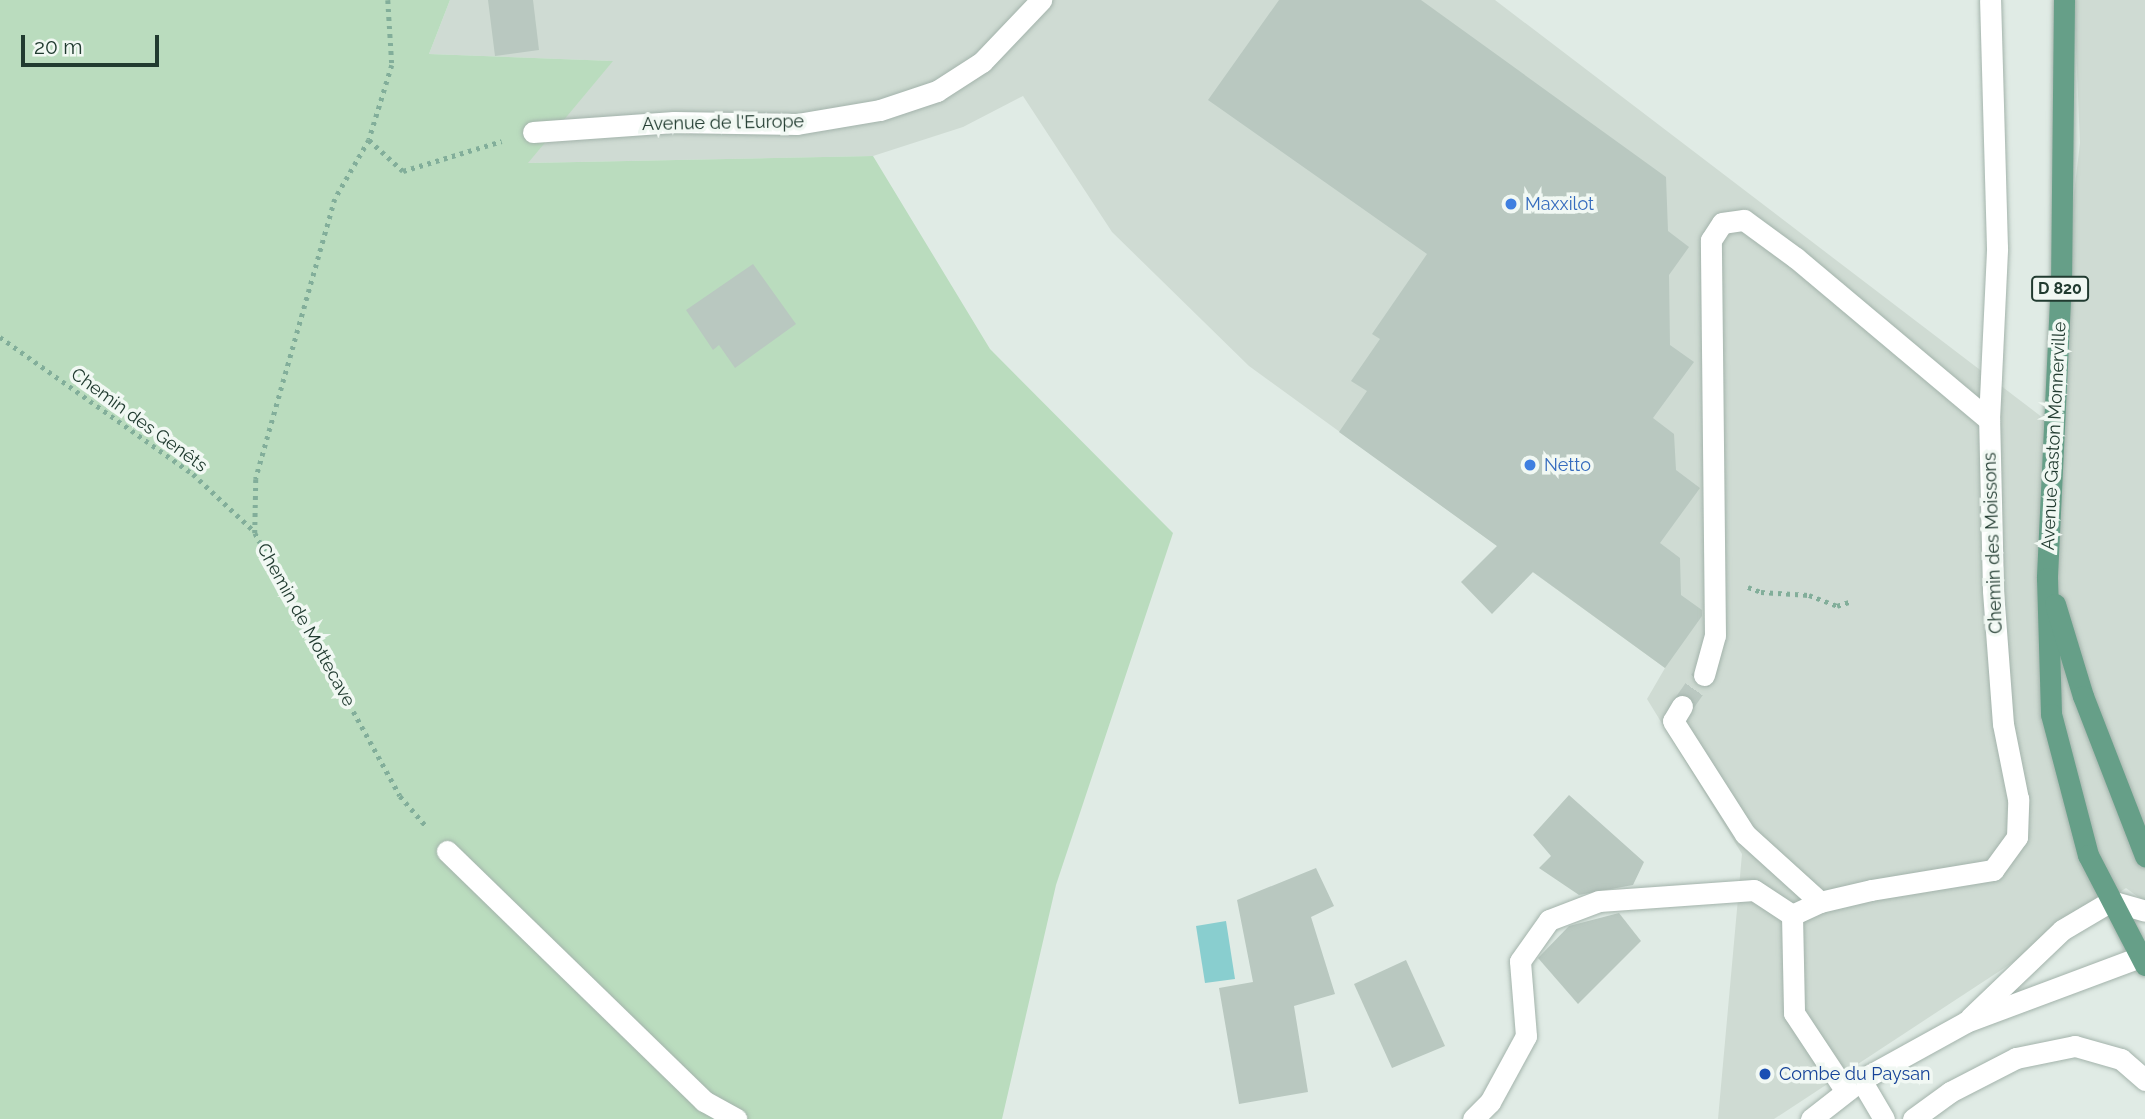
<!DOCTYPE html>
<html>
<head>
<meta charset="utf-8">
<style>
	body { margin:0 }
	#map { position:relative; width:2145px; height:1119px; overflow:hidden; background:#e0ebe5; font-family:Raleway,sans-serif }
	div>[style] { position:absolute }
	.built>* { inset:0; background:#cfdbd3 }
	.green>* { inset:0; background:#badcbe }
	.water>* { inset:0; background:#89cecf }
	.building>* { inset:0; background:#b9c8c0 }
	.minor-tunnel>* { height:21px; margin-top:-10.5px; transform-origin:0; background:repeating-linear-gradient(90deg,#bac8c1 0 21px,transparent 0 31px) }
	.path>* { height:4.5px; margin-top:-2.25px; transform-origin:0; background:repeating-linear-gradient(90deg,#82ae9a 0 3.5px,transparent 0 8.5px) }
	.roads { filter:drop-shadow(0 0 2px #a3b3ab) drop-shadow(0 0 2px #a3b3ab) }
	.minor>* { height:21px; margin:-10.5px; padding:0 10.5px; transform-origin:10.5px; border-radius:10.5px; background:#fff }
	.major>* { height:21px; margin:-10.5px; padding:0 10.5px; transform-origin:10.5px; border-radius:10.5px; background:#669f88 }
	.dots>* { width:19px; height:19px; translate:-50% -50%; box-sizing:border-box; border:4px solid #f1f8f3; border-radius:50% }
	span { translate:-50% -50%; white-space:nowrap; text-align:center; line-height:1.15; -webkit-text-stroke:7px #f1f8f3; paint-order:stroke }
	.shield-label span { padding:2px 5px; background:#f1f8f3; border:2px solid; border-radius:5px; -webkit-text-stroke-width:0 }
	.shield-label { font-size:16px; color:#213b30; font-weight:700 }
	.street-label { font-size:18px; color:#213b30 }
	.shop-label { font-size:18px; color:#366cbe }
	.left { translate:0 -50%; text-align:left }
	.transit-label { font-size:18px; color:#164399 }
	.scale { position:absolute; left:21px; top:35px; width:138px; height:32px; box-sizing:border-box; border:4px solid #213b30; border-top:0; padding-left:9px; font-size:21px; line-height:24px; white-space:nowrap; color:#213b30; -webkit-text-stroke:5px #f1f8f3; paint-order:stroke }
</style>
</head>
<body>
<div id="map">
	<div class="built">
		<div style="clip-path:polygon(450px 0,1495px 0,2047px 421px,2080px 143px,2074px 0,2145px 0,2145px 902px,2126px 888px,1774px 1119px,1718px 1119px,1742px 854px,1647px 699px,1665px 668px,1249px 366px,1112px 232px,1023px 96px,963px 127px,873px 156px,527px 163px,612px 61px,429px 54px)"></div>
	</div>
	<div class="green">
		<div style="clip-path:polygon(0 0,450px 0,429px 54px,613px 61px,528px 163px,873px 156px,990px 349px,1173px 533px,1056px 885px,1002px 1119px,0 1119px)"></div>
	</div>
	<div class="water">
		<div style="clip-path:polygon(1226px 921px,1235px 979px,1205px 983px,1196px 926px)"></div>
	</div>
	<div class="building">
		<div style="clip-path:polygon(488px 0,533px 0,539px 50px,495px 56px)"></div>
		<div style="clip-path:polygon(1279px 0,1421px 0,1666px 177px,1668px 231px,1689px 247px,1669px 275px,1670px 345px,1694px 362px,1653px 418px,1674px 434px,1676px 470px,1700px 488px,1660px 543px,1680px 558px,1681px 595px,1702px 610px,1702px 616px,1665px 668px,1533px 572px,1492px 614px,1461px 582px,1497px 546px,1339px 432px,1367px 391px,1351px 381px,1380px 339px,1372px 334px,1427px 254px,1208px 100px)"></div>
		<div style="clip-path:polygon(753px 264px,796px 324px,735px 368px,719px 345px,713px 350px,686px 310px)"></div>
		<div style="clip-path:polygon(1569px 795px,1644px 862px,1633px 885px,1579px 895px,1539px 868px,1551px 856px,1533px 835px)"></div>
		<div style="clip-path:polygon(1316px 868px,1334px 906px,1311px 917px,1335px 994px,1294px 1006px,1308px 1092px,1239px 1104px,1219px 988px,1253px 982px,1237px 900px)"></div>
		<div style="clip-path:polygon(1619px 913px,1641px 941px,1578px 1004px,1538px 958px,1569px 926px)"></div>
		<div style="clip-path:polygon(1406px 960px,1445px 1046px,1392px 1068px,1354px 984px)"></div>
	</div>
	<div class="minor-tunnel">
		<div style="left:1682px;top:706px;width:38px;rotate:-55deg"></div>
	</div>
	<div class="path">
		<div style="left:388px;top:0;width:65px;rotate:86.5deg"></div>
		<div style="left:392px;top:65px;width:78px;rotate:107deg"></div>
		<div style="left:369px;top:140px;width:68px;rotate:120deg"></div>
		<div style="left:335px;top:199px;width:291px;rotate:105.8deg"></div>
		<div style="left:256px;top:479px;width:54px;rotate:91.1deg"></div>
		<div style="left:255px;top:533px;width:300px;rotate:61.1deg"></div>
		<div style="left:400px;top:796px;width:40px;rotate:49deg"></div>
		<div style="left:369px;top:140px;width:46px;rotate:42.4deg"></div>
		<div style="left:403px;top:171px;width:103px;rotate:-16.9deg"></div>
		<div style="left:0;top:337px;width:237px;rotate:35.4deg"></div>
		<div style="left:193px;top:474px;width:85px;rotate:43.1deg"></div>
		<div style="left:1748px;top:587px;width:14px;rotate:21deg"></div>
		<div style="left:1761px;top:592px;width:48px;rotate:3.6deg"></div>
		<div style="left:1809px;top:595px;width:30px;rotate:21deg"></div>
		<div style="left:1837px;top:606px;width:13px;rotate:-18deg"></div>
	</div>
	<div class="roads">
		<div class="minor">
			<div style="left:533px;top:132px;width:141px;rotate:-4.1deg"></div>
			<div style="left:674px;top:122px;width:123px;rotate:0.9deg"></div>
			<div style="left:797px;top:124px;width:84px;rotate:-9.6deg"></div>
			<div style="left:880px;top:110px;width:60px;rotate:-18.4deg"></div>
			<div style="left:937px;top:91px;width:54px;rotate:-32.8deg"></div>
			<div style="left:982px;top:62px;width:86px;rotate:-46.4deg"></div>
			<div style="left:1704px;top:675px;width:41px;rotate:-74.6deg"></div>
			<div style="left:1715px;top:635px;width:395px;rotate:-90.6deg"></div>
			<div style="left:1711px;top:240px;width:20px;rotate:-57deg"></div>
			<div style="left:1722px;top:223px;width:22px;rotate:-8deg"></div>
			<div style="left:1744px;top:220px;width:64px;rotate:36.2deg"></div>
			<div style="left:1796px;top:258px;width:252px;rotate:40deg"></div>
			<div style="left:1682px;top:706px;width:17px;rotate:121deg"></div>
			<div style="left:1673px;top:721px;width:134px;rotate:57.5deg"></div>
			<div style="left:1745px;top:834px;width:101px;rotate:42.2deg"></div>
			<div style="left:447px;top:851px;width:359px;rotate:44.2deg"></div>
			<div style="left:704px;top:1101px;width:37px;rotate:29deg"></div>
			<div style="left:1792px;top:915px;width:31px;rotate:-25deg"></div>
			<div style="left:1820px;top:902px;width:52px;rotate:-13.2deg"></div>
			<div style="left:1871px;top:890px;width:124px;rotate:-9.3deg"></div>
			<div style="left:1993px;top:870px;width:41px;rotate:-54deg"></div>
			<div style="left:2017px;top:837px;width:38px;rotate:-88deg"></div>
			<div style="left:2018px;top:799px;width:76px;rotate:-101.3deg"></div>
			<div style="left:2003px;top:724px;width:134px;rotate:-94.3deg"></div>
			<div style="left:1993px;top:590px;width:170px;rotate:-91.3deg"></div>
			<div style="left:1989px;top:420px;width:172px;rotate:-87.3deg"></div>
			<div style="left:1997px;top:248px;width:248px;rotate:-91.6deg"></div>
			<div style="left:1792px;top:915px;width:98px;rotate:88.8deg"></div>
			<div style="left:1794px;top:1013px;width:92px;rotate:56.5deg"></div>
			<div style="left:1970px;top:1018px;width:127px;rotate:-43.7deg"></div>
			<div style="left:2062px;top:930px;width:57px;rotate:-30.6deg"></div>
			<div style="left:2111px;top:901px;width:35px;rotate:16deg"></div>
			<div style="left:1861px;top:1080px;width:45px;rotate:59.5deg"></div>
			<div style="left:1473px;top:1119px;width:24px;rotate:-45deg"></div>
			<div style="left:1490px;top:1102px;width:75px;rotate:-61.4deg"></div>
			<div style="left:1526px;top:1036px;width:75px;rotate:-94.6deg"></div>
			<div style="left:1520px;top:961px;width:50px;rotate:-54.7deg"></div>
			<div style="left:1549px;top:920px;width:53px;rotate:-20.8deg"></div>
			<div style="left:1599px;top:901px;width:155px;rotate:-4.1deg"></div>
			<div style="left:1754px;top:890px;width:45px;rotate:33.3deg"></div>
			<div style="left:1811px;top:1119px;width:63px;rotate:-38deg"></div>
			<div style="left:1861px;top:1080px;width:120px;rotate:-28.9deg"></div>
			<div style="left:1966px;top:1022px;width:191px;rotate:-20.5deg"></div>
			<div style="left:1913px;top:1119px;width:46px;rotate:-36.1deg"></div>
			<div style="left:1950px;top:1092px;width:74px;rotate:-27.3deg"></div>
			<div style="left:2016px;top:1058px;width:60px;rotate:-11.5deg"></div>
			<div style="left:2075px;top:1046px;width:48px;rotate:15.8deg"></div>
			<div style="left:2121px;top:1059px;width:32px;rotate:41deg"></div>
		</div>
		<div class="major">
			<div style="left:2064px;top:0;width:279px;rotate:90.6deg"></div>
			<div style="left:2061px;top:279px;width:299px;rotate:92.7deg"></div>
			<div style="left:2047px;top:578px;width:136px;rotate:88.3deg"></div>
			<div style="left:2051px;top:714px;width:146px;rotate:75.3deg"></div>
			<div style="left:2088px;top:855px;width:124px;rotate:62.6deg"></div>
			<div style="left:2055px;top:604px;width:96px;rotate:73.1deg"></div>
			<div style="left:2083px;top:696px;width:172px;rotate:68.8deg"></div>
		</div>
	</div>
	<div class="dots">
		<div style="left:1511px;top:204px;background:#3f7fe0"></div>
		<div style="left:1530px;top:465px;background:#3f7fe0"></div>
		<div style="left:1765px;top:1074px;background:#1a4fb4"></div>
	</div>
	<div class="shield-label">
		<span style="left:2060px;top:289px">D 820</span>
	</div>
	<div class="street-label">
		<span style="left:723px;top:123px;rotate:-1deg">Avenue de l'Europe</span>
		<span style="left:139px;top:420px;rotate:36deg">Chemin des Genêts</span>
		<span style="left:2054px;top:436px;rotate:-87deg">Avenue Gaston Monnerville</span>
		<span style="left:1993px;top:543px;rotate:-92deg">Chemin des Moissons</span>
		<span style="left:306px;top:625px;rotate:61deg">Chemin de Mottecave</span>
	</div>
	<div class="shop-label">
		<span class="left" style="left:1525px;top:204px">Maxxilot</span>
		<span class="left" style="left:1544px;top:465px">Netto</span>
	</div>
	<div class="transit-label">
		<span class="left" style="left:1779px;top:1074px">Combe du Paysan</span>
	</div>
	<div class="scale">20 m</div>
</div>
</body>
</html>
